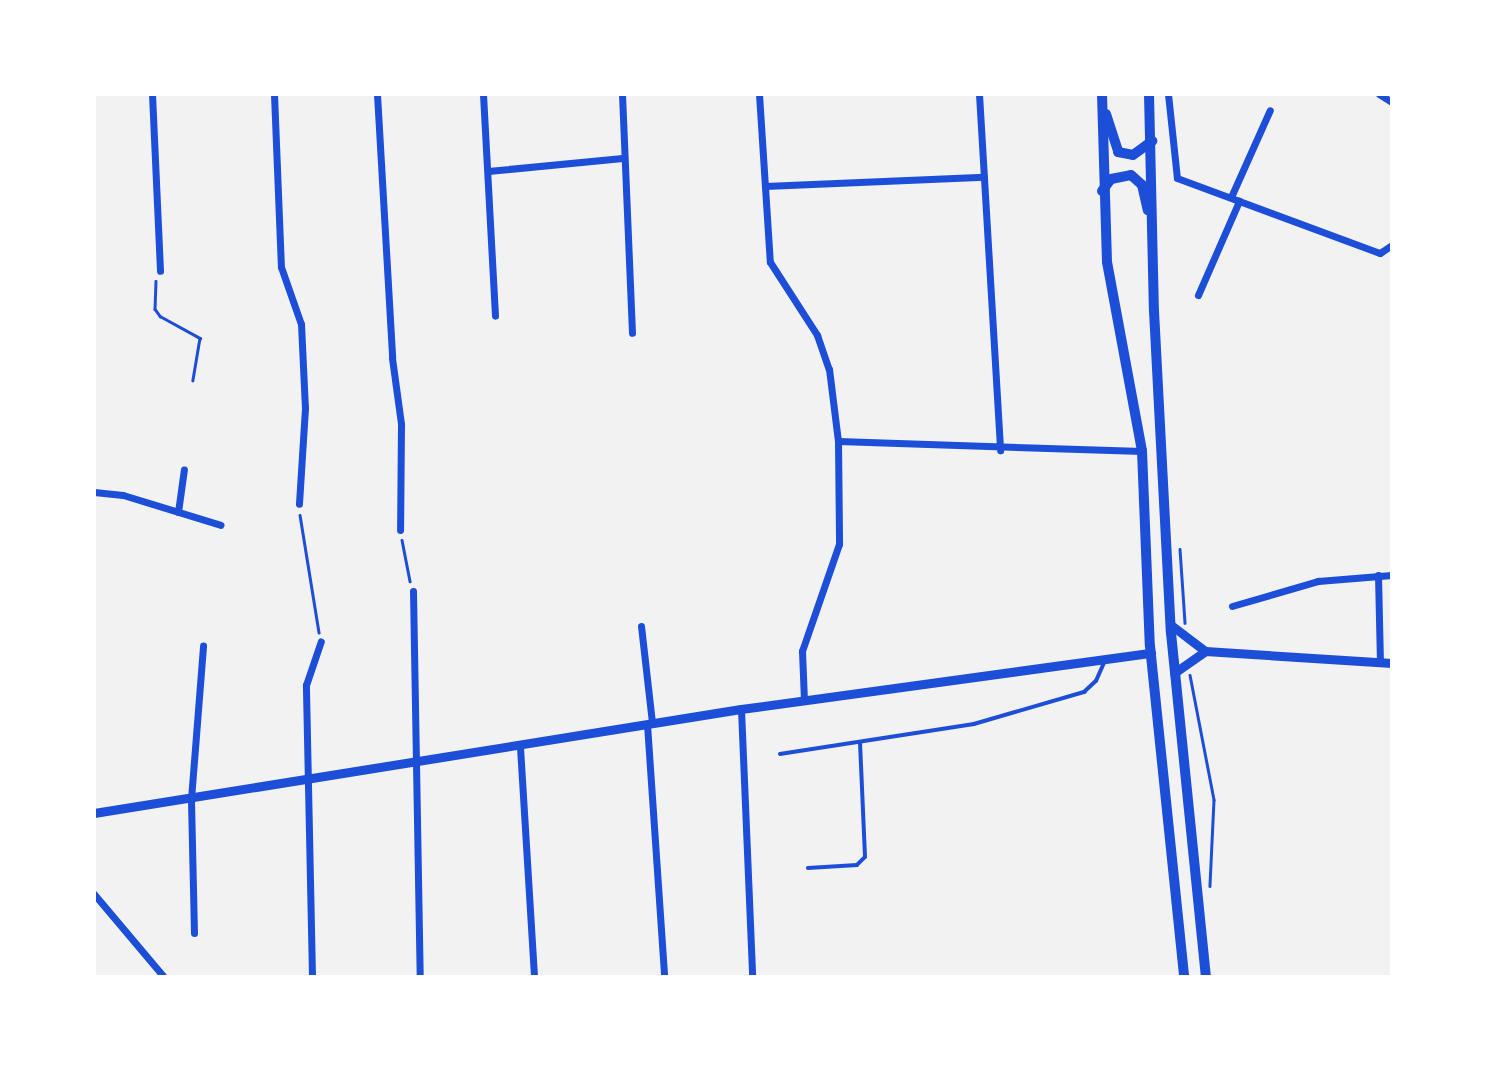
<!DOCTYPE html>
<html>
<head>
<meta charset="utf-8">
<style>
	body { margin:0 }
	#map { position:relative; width:1486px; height:1071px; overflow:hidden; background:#f2f2f2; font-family:"Fira Sans",sans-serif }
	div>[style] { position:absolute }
	.path>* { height:2.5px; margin:-1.25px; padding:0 1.25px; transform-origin:1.25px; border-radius:1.25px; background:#1d4ed8 }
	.service>* { height:3.5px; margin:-1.75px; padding:0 1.75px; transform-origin:1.75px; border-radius:1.75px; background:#1d4ed8 }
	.minor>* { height:7px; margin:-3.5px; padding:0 3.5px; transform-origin:3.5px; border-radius:3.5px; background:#1d4ed8 }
	.tertiary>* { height:9px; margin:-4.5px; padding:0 4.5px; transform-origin:4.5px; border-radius:4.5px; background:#1d4ed8 }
	.primary>* { height:10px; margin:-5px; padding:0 5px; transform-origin:5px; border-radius:5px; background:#1d4ed8 }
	span { translate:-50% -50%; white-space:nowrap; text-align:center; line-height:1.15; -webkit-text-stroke:5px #fff; paint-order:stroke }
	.frame { position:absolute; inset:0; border:96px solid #fff; pointer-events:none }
</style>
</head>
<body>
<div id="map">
	<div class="path">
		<div style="left:156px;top:281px;width:28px;rotate:92deg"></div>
		<div style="left:155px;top:309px;width:9px;rotate:54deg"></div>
		<div style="left:160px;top:316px;width:46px;rotate:28.8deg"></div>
		<div style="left:200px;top:338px;width:43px;rotate:99.5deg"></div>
		<div style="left:300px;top:515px;width:119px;rotate:80.8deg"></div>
		<div style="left:402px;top:540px;width:42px;rotate:79deg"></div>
		<div style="left:1180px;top:549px;width:74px;rotate:86.1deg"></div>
		<div style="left:1190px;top:675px;width:127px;rotate:79.1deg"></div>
		<div style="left:1214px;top:800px;width:86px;rotate:92.7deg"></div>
	</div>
	<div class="service">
		<div style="left:780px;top:754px;width:196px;rotate:-8.8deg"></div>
		<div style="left:974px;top:724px;width:115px;rotate:-16.2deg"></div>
		<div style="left:1084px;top:692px;width:16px;rotate:-43deg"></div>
		<div style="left:1096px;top:681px;width:22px;rotate:-66deg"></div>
		<div style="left:808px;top:868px;width:49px;rotate:-3.5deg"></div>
		<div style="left:857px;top:865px;width:11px;rotate:-45deg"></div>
		<div style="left:865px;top:857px;width:114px;rotate:-92.5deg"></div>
	</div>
	<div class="minor">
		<div style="left:152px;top:94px;width:177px;rotate:87.4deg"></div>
		<div style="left:274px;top:94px;width:173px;rotate:87.7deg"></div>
		<div style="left:281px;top:267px;width:60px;rotate:70.7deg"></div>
		<div style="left:301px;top:324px;width:84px;rotate:87.3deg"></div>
		<div style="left:305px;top:408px;width:96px;rotate:93.6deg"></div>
		<div style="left:377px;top:94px;width:264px;rotate:86.7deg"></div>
		<div style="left:392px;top:358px;width:67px;rotate:82.2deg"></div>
		<div style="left:401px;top:424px;width:106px;rotate:90.5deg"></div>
		<div style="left:483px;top:94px;width:222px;rotate:86.9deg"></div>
		<div style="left:622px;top:94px;width:239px;rotate:87.6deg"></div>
		<div style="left:759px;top:94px;width:168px;rotate:86.3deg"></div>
		<div style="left:770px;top:262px;width:87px;rotate:57.2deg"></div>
		<div style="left:817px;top:335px;width:36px;rotate:71deg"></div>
		<div style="left:829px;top:369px;width:73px;rotate:82.9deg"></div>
		<div style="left:838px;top:441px;width:103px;rotate:89.4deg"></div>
		<div style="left:839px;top:544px;width:113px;rotate:109.1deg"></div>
		<div style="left:802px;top:651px;width:49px;rotate:87.7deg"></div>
		<div style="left:979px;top:94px;width:357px;rotate:86.6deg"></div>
		<div style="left:1168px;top:94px;width:84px;rotate:83.9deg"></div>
		<div style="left:1177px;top:178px;width:216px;rotate:20.3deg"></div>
		<div style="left:1380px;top:253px;width:14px;rotate:-34deg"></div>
		<div style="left:1379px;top:94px;width:15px;rotate:32deg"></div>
		<div style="left:488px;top:171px;width:135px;rotate:-5.5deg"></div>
		<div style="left:765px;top:186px;width:219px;rotate:-2.4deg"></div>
		<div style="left:1231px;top:197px;width:95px;rotate:-65.9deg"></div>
		<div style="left:1198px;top:295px;width:103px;rotate:-66.4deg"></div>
		<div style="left:838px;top:441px;width:304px;rotate:1.9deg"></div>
		<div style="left:94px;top:492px;width:29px;rotate:6deg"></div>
		<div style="left:123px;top:495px;width:102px;rotate:17deg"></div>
		<div style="left:178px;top:512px;width:43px;rotate:-82.1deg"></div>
		<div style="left:1378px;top:575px;width:87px;rotate:88.7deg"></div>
		<div style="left:413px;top:591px;width:385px;rotate:89deg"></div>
		<div style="left:1232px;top:606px;width:90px;rotate:-16.2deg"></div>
		<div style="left:1318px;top:581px;width:74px;rotate:-4.6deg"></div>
		<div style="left:641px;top:626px;width:98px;rotate:83.5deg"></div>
		<div style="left:741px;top:709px;width:267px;rotate:87.6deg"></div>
		<div style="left:647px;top:724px;width:253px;rotate:86.1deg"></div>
		<div style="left:520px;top:747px;width:229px;rotate:86.5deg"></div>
		<div style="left:94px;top:894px;width:107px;rotate:49.9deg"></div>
		<div style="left:194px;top:933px;width:134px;rotate:-91.3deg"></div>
		<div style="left:191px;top:799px;width:154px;rotate:-85.5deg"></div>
		<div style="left:312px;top:976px;width:291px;rotate:-91.2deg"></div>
		<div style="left:306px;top:685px;width:46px;rotate:-71.2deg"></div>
	</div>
	<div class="tertiary">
		<div style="left:1171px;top:625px;width:43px;rotate:37.4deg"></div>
		<div style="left:1205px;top:651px;width:187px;rotate:3.7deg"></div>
		<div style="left:1174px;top:673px;width:38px;rotate:-35deg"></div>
		<div style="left:94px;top:813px;width:655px;rotate:-9.13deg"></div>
		<div style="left:741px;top:709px;width:414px;rotate:-7.8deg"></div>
	</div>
	<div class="primary">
		<div style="left:1102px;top:94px;width:168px;rotate:88.3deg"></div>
		<div style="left:1107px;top:262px;width:192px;rotate:79.5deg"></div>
		<div style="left:1142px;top:451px;width:195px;rotate:87.7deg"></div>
		<div style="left:1150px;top:646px;width:332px;rotate:84.1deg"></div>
		<div style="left:1149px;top:94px;width:217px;rotate:88.7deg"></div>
		<div style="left:1154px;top:311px;width:322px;rotate:87deg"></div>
		<div style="left:1171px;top:633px;width:345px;rotate:84.2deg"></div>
		<div style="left:1106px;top:114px;width:40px;rotate:72deg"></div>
		<div style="left:1118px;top:152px;width:15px;rotate:11deg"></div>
		<div style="left:1133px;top:155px;width:24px;rotate:-36deg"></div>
		<div style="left:1102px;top:191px;width:15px;rotate:-53deg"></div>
		<div style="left:1111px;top:179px;width:20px;rotate:-11deg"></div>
		<div style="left:1131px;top:175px;width:15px;rotate:42deg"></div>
		<div style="left:1142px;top:185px;width:26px;rotate:77deg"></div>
	</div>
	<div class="frame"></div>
</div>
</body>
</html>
